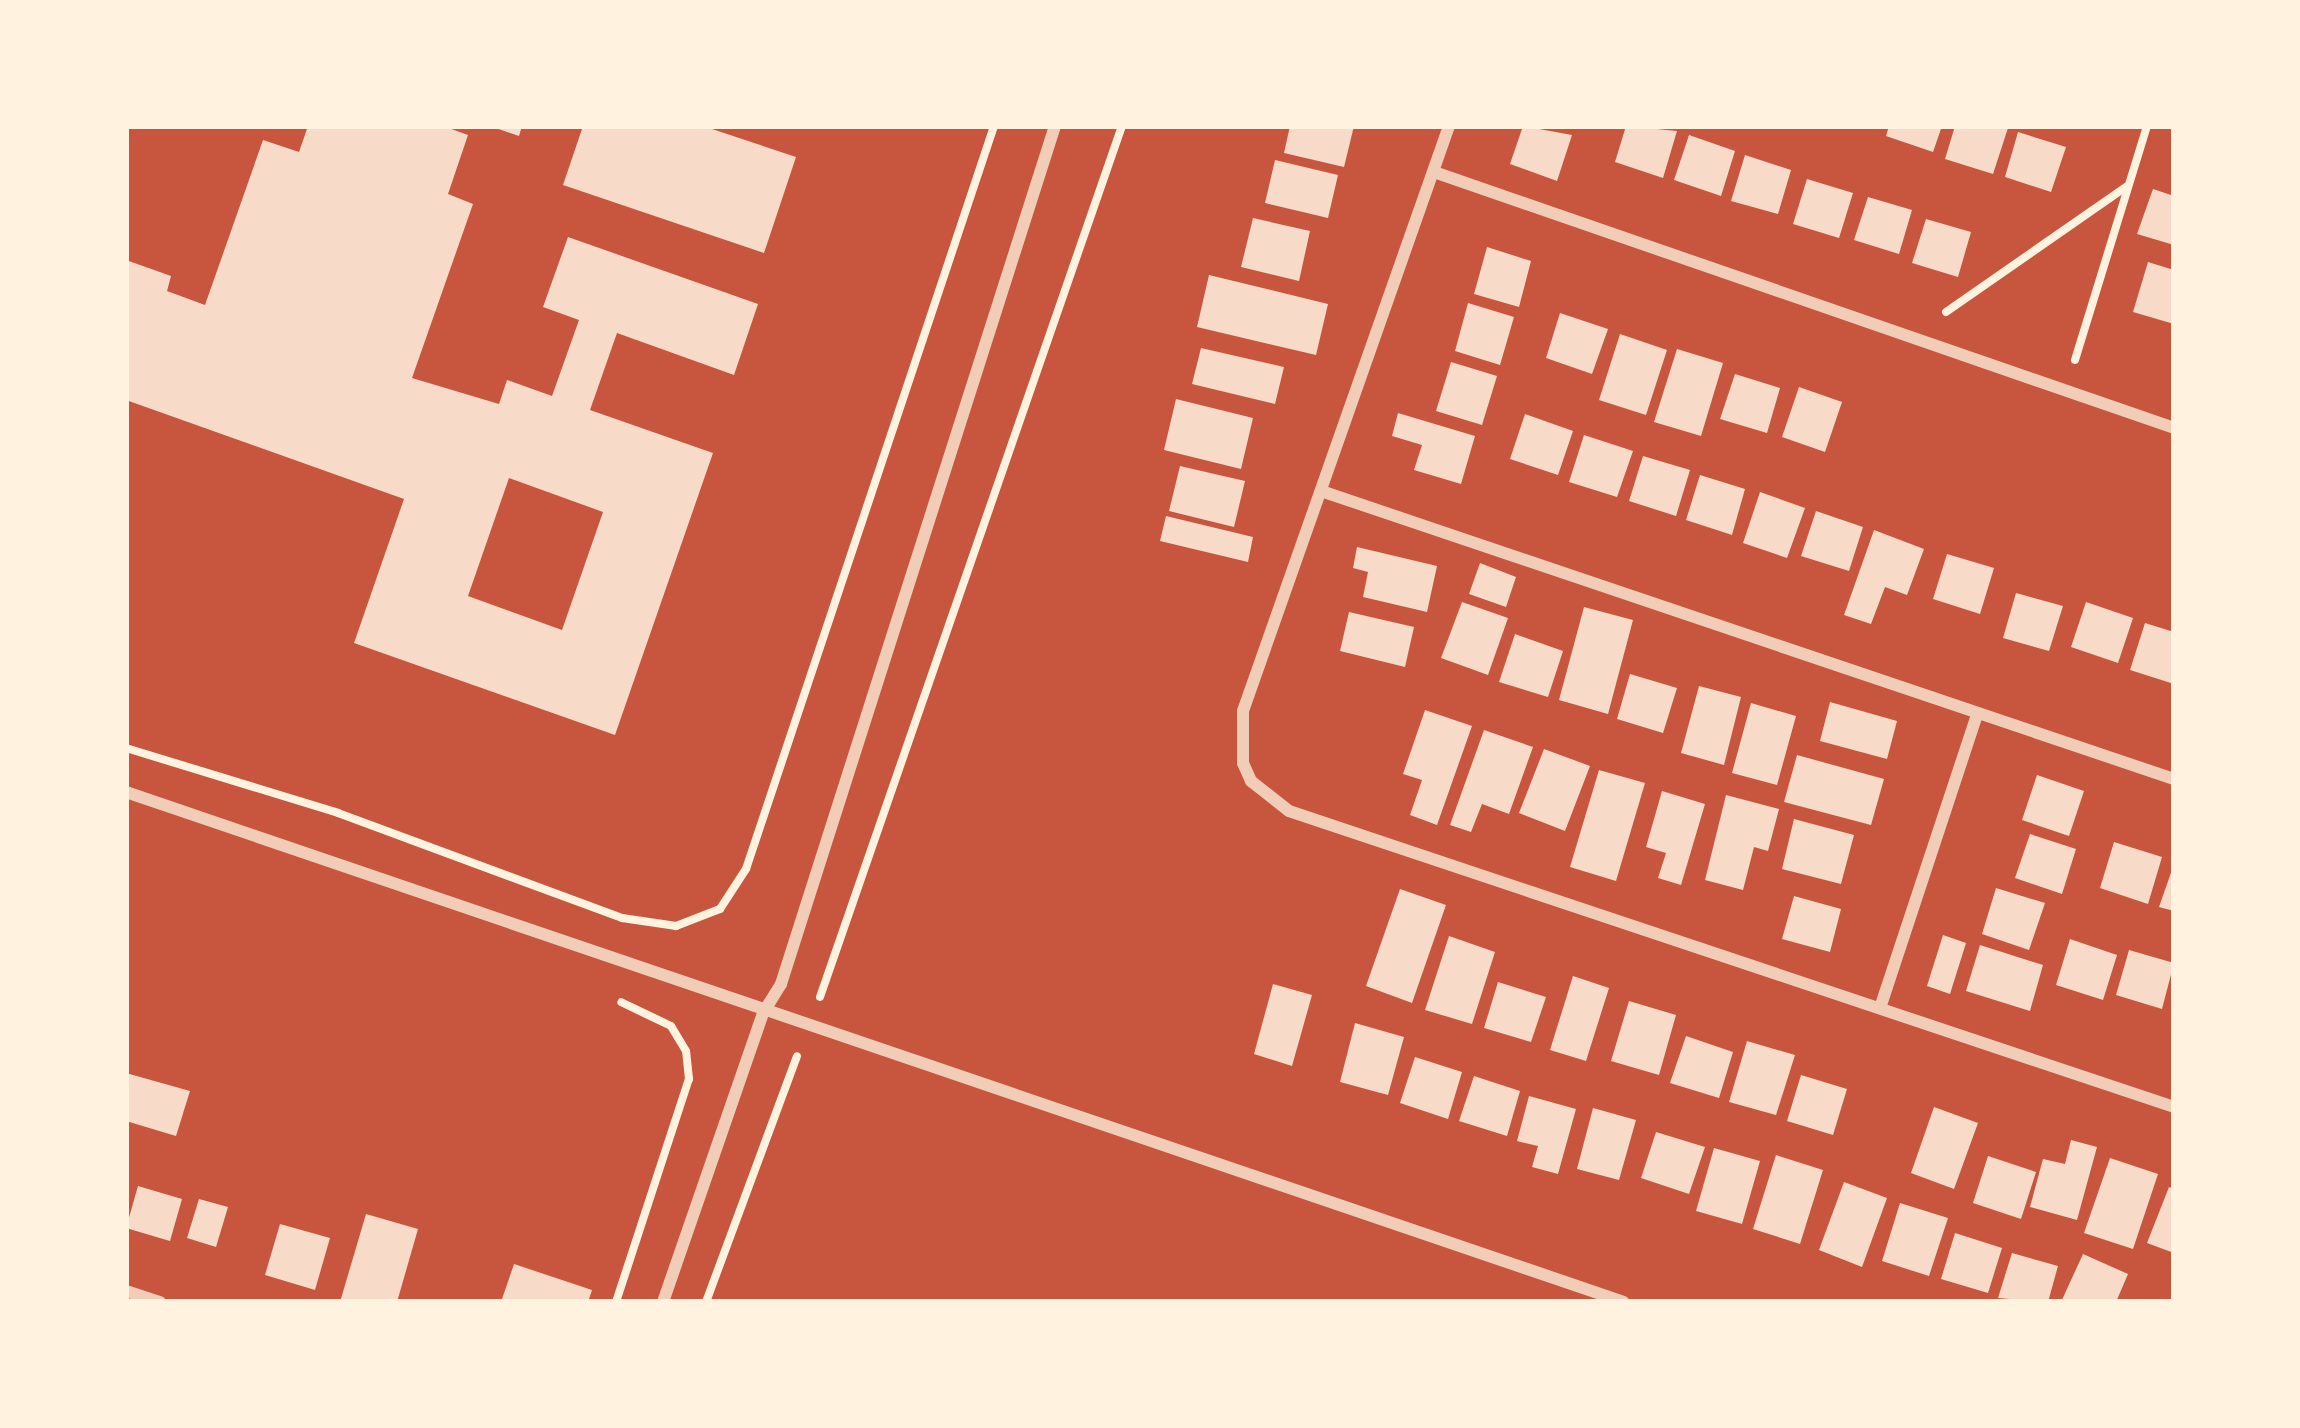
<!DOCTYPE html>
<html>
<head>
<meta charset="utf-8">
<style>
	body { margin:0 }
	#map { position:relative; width:2300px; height:1428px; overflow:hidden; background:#c8553d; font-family:Lato,sans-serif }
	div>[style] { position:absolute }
	.building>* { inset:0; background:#f7dbc8 }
	.path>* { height:8px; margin:-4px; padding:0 4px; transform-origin:4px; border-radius:4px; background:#fff3e0 }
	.minor>* { height:12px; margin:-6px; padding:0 6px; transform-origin:6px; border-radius:6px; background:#f1ccb7 }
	span { translate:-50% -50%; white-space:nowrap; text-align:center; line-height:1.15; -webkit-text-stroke:12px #fff3e0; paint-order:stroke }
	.frame { position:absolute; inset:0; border:129px solid #fff3e0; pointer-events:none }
</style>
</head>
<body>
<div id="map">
	<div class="building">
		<div style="clip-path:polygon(evenodd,308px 126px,443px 126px,468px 135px,448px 194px,473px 204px,412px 378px,499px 404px,507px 380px,552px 396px,579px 320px,543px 307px,568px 237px,758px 304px,734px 375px,617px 333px,590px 410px,713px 453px,615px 735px,354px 643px,404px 499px,126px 400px,126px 260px,171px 276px,167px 291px,205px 305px,263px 140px,299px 152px,308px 126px,509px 478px,603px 512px,562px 630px,468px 596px,509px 478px)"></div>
		<div style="clip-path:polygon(490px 126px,522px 126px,519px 136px)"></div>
		<div style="clip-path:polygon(583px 126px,703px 126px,796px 157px,764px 253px,563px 185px)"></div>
		<div style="clip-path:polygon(1290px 126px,1354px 126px,1344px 167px,1284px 153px)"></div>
		<div style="clip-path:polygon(1523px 126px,1572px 135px,1557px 181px,1510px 164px)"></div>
		<div style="clip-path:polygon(1626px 126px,1677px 131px,1663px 178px,1615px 162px)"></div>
		<div style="clip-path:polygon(1889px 126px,1942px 126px,1933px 152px,1886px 136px)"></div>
		<div style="clip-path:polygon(1955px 126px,2008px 128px,1993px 174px,1945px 159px)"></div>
		<div style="clip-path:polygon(2018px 132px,2066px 147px,2051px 192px,2005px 177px)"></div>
		<div style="clip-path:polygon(1689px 135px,1735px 151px,1721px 196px,1674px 180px)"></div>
		<div style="clip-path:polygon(1745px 155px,1791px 170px,1778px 214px,1731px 201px)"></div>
		<div style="clip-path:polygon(1275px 160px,1338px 175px,1328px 218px,1265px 203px)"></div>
		<div style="clip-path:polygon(1807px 179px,1853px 193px,1839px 238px,1793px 224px)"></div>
		<div style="clip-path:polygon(2153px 189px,2174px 196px,2174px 245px,2137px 234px)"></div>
		<div style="clip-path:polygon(1868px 197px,1912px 210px,1899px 254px,1854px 240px)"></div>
		<div style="clip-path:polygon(1253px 218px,1310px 231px,1299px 281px,1241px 267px)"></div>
		<div style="clip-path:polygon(1926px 219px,1971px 232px,1958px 277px,1912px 263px)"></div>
		<div style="clip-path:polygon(1487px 247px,1531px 261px,1519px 307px,1474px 294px)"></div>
		<div style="clip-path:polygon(2148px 262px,2174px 270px,2174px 324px,2133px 312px)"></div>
		<div style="clip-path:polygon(1209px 275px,1328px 304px,1316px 355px,1197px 327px)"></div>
		<div style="clip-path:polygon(1468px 303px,1514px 317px,1500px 365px,1455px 351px)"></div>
		<div style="clip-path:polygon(1560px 313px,1608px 329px,1592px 374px,1546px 358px)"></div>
		<div style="clip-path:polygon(1620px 334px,1667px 350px,1646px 415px,1599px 400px)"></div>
		<div style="clip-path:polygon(1201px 348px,1284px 367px,1275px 404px,1192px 384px)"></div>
		<div style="clip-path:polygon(1677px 349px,1723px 363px,1701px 436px,1654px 422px)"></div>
		<div style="clip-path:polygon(1451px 362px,1497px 376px,1482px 425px,1436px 411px)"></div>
		<div style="clip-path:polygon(1735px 374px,1780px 388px,1767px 433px,1720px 419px)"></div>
		<div style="clip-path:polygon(1799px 387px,1842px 402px,1825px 452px,1782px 437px)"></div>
		<div style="clip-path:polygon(1176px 399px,1253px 418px,1241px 469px,1164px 450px)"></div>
		<div style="clip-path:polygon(1398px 413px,1475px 436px,1461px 484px,1414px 470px,1422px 445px,1392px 436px)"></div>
		<div style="clip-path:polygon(1525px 414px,1573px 431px,1558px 475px,1510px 459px)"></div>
		<div style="clip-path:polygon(1584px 435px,1633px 451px,1617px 497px,1569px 482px)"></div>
		<div style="clip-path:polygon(1643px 456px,1690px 470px,1676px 516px,1629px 501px)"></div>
		<div style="clip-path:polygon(1180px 466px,1245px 481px,1234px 527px,1169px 511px)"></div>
		<div style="clip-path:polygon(1700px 475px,1745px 489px,1732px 535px,1686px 520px)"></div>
		<div style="clip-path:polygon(1760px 492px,1805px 508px,1787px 558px,1743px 543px)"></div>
		<div style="clip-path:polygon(1816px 511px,1863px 527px,1849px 571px,1801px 556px)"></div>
		<div style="clip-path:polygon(1166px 516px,1253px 537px,1248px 562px,1160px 541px)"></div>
		<div style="clip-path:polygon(1874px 530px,1924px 549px,1907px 595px,1885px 587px,1871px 624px,1844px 615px)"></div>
		<div style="clip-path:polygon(1357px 547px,1437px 566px,1427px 612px,1363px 597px,1368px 572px,1353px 568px)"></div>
		<div style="clip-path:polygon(1947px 554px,1994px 568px,1980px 614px,1933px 599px)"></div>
		<div style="clip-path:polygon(1480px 563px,1516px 577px,1506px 607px,1469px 594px)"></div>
		<div style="clip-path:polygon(2016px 593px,2063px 606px,2049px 651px,2003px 638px)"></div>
		<div style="clip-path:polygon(1462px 602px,1508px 618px,1488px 675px,1441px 658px)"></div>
		<div style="clip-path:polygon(2086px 602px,2133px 618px,2118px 663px,2071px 647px)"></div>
		<div style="clip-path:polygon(1584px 607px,1633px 620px,1608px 714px,1559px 700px)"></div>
		<div style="clip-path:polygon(1349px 612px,1414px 627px,1405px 667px,1340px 651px)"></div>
		<div style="clip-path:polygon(2145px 623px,2174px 632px,2174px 684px,2130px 670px)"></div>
		<div style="clip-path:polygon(1515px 634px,1563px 651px,1548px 697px,1499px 682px)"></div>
		<div style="clip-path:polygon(1630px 674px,1677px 688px,1663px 733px,1617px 719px)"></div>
		<div style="clip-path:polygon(1699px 686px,1741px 697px,1724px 765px,1681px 753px)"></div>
		<div style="clip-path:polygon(1830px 702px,1897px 721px,1887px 759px,1820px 741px)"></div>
		<div style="clip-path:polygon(1751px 703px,1796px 716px,1777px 785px,1732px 773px)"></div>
		<div style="clip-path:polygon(1425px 710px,1472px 726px,1437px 825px,1410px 815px,1422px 780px,1403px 774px)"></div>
		<div style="clip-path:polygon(1484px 730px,1533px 747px,1509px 814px,1482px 804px,1471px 832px,1450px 825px)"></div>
		<div style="clip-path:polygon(1544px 749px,1590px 766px,1565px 831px,1519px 813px)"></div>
		<div style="clip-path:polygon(1797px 755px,1884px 779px,1871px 825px,1784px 802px)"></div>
		<div style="clip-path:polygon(1599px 770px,1645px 783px,1616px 881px,1570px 867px)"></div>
		<div style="clip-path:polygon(2037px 775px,2084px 791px,2069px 836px,2022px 820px)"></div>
		<div style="clip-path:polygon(1662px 791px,1705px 804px,1681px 885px,1658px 878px,1666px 853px,1646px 847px)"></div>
		<div style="clip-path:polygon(1726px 795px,1779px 809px,1768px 851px,1754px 847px,1743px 890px,1705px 880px)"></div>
		<div style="clip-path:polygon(1794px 819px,1854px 835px,1841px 884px,1782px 869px)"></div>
		<div style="clip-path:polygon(2030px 834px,2076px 849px,2062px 894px,2015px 878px)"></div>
		<div style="clip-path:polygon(2114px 842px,2162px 857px,2148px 904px,2100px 888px)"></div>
		<div style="clip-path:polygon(2174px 864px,2174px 911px,2159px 907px)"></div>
		<div style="clip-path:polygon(1996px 888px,2045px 903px,2029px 950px,1982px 934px)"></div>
		<div style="clip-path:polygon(1400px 889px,1446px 905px,1412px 1003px,1366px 986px)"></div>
		<div style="clip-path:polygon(1794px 896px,1841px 909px,1830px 952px,1782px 939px)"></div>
		<div style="clip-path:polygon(1943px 935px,1966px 943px,1950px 994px,1927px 986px)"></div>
		<div style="clip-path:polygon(1449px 936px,1495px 952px,1472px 1024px,1425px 1010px)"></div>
		<div style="clip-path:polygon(2070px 939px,2117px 955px,2103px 1000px,2056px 985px)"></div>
		<div style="clip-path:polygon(1980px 945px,2043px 965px,2030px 1011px,1966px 991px)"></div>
		<div style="clip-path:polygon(2129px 950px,2174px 963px,2162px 1009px,2116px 995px)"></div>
		<div style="clip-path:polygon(1573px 976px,1609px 988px,1586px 1061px,1550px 1050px)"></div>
		<div style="clip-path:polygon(1498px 982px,1546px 997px,1531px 1042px,1484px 1028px)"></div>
		<div style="clip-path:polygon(1273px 984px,1312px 995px,1292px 1066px,1254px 1054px)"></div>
		<div style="clip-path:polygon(1629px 1001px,1676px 1015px,1659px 1075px,1611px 1061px)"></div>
		<div style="clip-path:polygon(1355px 1023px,1404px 1037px,1388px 1095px,1340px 1082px)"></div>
		<div style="clip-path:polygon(1686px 1036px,1733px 1052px,1719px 1098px,1670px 1083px)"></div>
		<div style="clip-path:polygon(1747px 1041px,1795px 1055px,1776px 1115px,1729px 1102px)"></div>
		<div style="clip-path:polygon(1415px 1057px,1462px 1072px,1448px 1119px,1400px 1103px)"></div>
		<div style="clip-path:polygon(126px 1073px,190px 1091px,176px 1136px,126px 1121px)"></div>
		<div style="clip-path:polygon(1801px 1075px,1847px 1089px,1833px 1135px,1787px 1121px)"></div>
		<div style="clip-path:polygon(1474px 1076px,1520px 1091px,1507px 1136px,1459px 1121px)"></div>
		<div style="clip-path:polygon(1529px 1096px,1576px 1109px,1558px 1174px,1532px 1167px,1538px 1146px,1517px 1141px)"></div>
		<div style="clip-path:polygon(1934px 1107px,1978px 1123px,1954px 1189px,1911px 1173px)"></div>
		<div style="clip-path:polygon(1593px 1108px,1636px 1120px,1619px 1180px,1577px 1169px)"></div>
		<div style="clip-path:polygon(1656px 1132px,1705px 1147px,1689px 1194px,1641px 1178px)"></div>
		<div style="clip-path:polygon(2071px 1140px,2097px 1147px,2077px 1220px,2030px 1207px,2043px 1159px,2065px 1164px)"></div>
		<div style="clip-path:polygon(1714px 1148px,1760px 1161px,1742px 1224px,1696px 1211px)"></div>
		<div style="clip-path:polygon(1776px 1155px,1823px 1170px,1800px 1244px,1753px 1229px)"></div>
		<div style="clip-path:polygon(1988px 1156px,2036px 1172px,2021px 1219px,1973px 1203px)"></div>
		<div style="clip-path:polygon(2110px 1158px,2158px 1174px,2133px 1249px,2084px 1233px)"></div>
		<div style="clip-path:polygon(1844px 1182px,1887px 1198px,1862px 1267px,1819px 1250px)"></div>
		<div style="clip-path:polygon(138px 1186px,182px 1199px,170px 1241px,126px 1228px)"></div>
		<div style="clip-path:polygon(2169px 1187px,2174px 1189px,2174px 1253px,2147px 1243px)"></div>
		<div style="clip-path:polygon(199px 1199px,228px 1207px,216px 1247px,187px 1238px)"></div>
		<div style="clip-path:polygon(1900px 1203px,1948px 1218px,1929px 1276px,1882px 1261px)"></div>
		<div style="clip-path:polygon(366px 1214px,418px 1229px,397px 1302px,340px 1302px)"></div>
		<div style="clip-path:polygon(280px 1224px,330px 1238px,315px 1290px,265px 1275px)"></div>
		<div style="clip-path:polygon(1955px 1233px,2002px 1248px,1988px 1293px,1941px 1279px)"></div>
		<div style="clip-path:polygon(2012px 1253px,2058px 1266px,2048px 1302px,1998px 1298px)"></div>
		<div style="clip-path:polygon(2083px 1254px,2128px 1274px,2116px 1302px,2061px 1302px)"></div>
		<div style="clip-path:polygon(514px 1264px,592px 1290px,588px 1302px,501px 1302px)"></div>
	</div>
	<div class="path">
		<div style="left:1946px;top:312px;width:219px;rotate:-34.8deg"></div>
		<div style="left:2075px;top:360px;width:245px;rotate:-72.9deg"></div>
		<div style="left:126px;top:748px;width:222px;rotate:17deg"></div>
		<div style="left:338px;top:813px;width:303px;rotate:20.3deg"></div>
		<div style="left:622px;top:918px;width:55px;rotate:8.4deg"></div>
		<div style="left:676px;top:926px;width:47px;rotate:-21.1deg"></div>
		<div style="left:720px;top:909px;width:48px;rotate:-57deg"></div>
		<div style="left:746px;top:869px;width:783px;rotate:-71.54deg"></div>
		<div style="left:820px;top:997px;width:922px;rotate:-70.88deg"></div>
		<div style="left:616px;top:1302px;width:235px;rotate:-71.9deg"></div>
		<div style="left:689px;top:1079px;width:28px;rotate:-96deg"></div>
		<div style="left:686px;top:1051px;width:29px;rotate:-121deg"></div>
		<div style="left:671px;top:1026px;width:55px;rotate:-154.4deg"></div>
		<div style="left:706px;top:1302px;width:262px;rotate:-69.7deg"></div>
	</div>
	<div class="minor">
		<div style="left:1449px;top:126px;width:620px;rotate:109.4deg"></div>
		<div style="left:1243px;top:711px;width:52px;rotate:90deg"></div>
		<div style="left:1243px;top:763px;width:20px;rotate:66deg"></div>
		<div style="left:1251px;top:781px;width:48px;rotate:38.3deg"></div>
		<div style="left:1289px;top:811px;width:933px;rotate:18.49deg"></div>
		<div style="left:1434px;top:172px;width:783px;rotate:19.08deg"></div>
		<div style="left:1324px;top:492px;width:897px;rotate:18.66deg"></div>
		<div style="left:126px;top:792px;width:1582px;rotate:18.8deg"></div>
		<div style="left:1881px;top:1005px;width:305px;rotate:-71.7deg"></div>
		<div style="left:126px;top:1291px;width:36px;rotate:18deg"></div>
		<div style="left:663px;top:1302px;width:306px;rotate:-70.9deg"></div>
		<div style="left:763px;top:1013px;width:34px;rotate:-58deg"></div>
		<div style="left:781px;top:984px;width:901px;rotate:-72.29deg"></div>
	</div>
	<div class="frame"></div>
</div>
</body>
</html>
